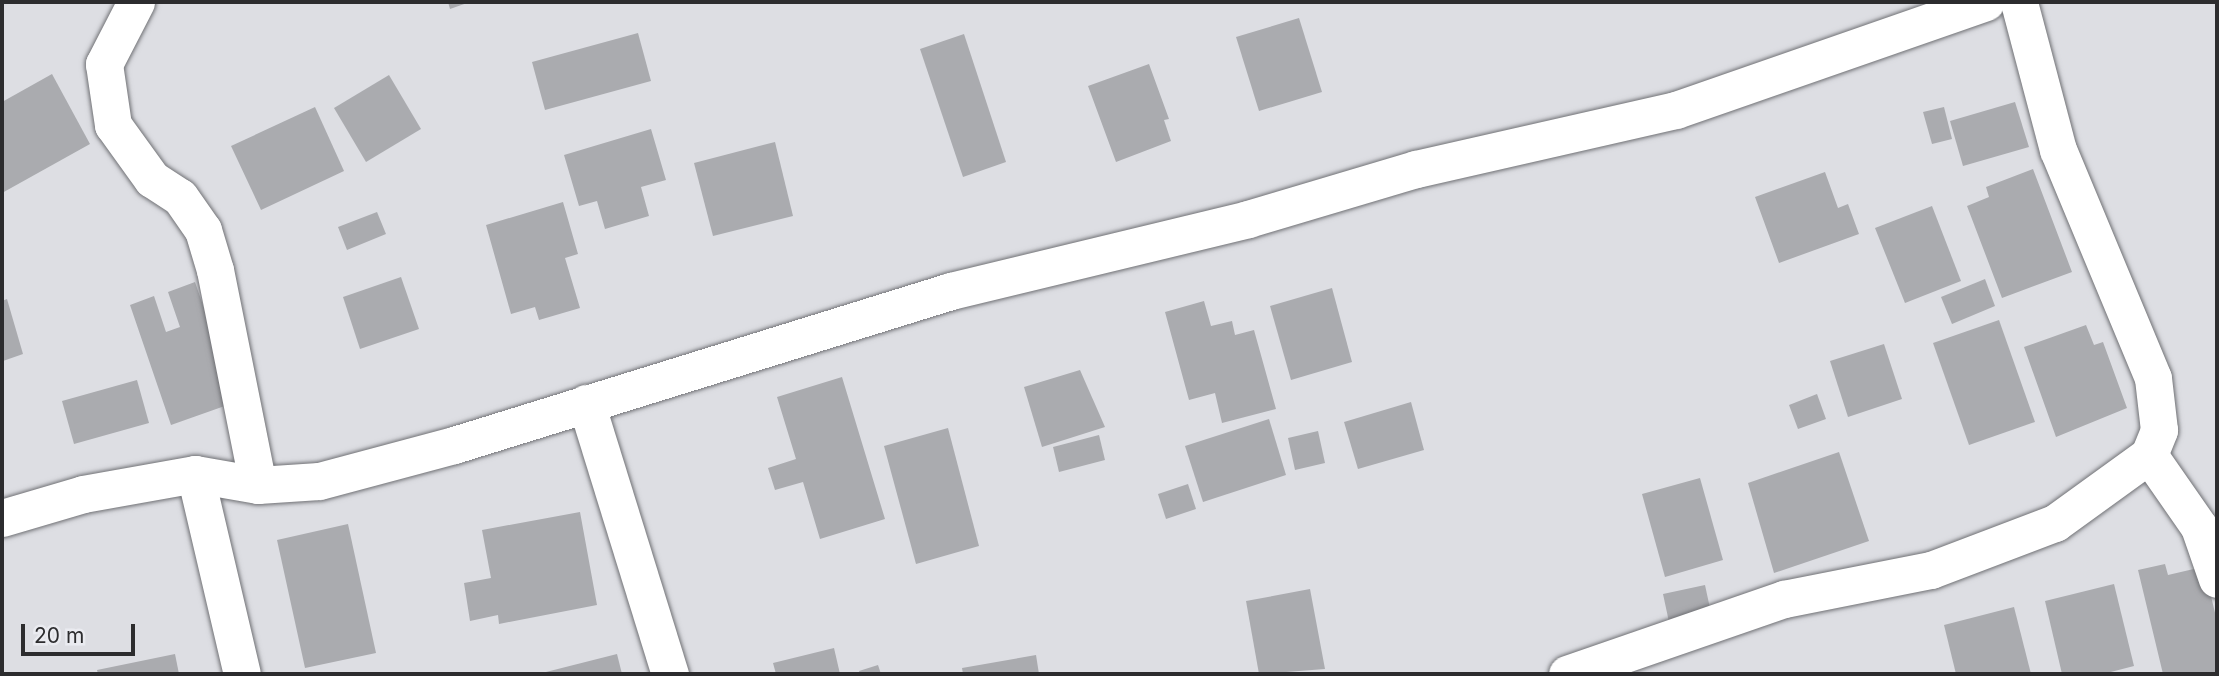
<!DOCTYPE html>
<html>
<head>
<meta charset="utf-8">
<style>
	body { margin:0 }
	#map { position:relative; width:2219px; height:676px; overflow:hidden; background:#dddee3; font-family:Inter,sans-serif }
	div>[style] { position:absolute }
	.building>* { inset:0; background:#aaabaf }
	.roads { filter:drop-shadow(0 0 2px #707175) drop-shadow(0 0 2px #707175) }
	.street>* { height:37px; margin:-18.5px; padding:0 18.5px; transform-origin:18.5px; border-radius:18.5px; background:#fff }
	span { translate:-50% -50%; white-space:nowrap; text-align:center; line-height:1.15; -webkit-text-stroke:5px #eaebf0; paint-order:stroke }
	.frame { position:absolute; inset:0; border:4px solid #2c2c2e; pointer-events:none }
	.scale { position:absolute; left:21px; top:624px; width:114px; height:32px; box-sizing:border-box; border:4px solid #2c2c2e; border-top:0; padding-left:9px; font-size:21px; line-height:24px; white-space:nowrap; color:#2c2c2e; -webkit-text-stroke:5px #eaebf0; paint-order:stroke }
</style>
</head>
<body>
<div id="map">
	<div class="building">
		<div style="clip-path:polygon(448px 2px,470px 2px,450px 9px)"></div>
		<div style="clip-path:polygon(1299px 18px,1322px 92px,1259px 111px,1236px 37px)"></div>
		<div style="clip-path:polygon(638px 33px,651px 81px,545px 110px,532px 62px)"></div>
		<div style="clip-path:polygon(964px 34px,1006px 162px,963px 177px,920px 49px)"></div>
		<div style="clip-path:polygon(1149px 64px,1169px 119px,1164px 120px,1171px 141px,1116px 162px,1088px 86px)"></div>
		<div style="clip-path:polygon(52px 74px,90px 144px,2px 193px,2px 102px)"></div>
		<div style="clip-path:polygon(389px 75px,421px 129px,366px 162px,334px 108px)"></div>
		<div style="clip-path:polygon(2015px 102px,2029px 147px,1963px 166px,1950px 121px)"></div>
		<div style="clip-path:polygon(315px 107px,344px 171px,261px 210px,231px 146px)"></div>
		<div style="clip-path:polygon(1944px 107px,1952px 139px,1932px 144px,1923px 112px)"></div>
		<div style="clip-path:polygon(651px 129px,666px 180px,641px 187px,649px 216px,605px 229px,597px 201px,579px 206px,564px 155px)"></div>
		<div style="clip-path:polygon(775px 142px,793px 216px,713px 236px,694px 163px)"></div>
		<div style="clip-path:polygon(2033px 169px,2072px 272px,2002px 298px,1967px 206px,1989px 197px,1986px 187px)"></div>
		<div style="clip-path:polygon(1825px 172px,1838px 208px,1848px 204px,1859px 234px,1779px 263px,1755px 197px)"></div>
		<div style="clip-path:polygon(563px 202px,578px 254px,565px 258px,580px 308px,539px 320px,535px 307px,511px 314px,486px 225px)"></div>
		<div style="clip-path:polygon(1932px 206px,1961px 281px,1905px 303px,1875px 228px)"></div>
		<div style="clip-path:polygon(377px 212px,386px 234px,347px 250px,338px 227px)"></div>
		<div style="clip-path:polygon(401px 277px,419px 329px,360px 349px,343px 297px)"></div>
		<div style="clip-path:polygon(1985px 279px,1995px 306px,1952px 324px,1941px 297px)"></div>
		<div style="clip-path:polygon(195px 282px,236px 402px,171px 425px,130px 305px,154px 296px,166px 332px,180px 327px,168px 292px)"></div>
		<div style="clip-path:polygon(1332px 288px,1352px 362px,1291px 380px,1270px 306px)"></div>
		<div style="clip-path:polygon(7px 299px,23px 354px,3px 361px,2px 301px)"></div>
		<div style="clip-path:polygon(1204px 301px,1211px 326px,1232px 321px,1235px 335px,1254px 330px,1276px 409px,1222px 423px,1215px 393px,1189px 400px,1165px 312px)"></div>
		<div style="clip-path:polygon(1999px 320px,2035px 422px,1969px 445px,1933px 343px)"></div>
		<div style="clip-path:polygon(2086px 325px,2094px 345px,2103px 342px,2127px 408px,2056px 437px,2024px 347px)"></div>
		<div style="clip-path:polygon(1884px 344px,1902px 399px,1848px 417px,1830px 361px)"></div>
		<div style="clip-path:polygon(1080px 370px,1105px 427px,1042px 447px,1024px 387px)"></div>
		<div style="clip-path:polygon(842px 377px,885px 519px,820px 539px,803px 482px,775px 490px,768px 468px,796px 459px,777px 397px)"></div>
		<div style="clip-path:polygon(137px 380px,149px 423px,74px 444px,62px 401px)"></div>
		<div style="clip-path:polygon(1817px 394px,1826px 419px,1798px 429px,1789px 405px)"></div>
		<div style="clip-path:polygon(1411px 402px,1424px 450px,1358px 469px,1344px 422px)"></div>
		<div style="clip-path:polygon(1269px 419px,1286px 475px,1203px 502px,1185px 446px)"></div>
		<div style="clip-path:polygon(948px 428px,979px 546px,916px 564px,884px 446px)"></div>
		<div style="clip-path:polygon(1318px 431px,1325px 463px,1295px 470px,1288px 438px)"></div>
		<div style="clip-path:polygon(1099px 435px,1105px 460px,1059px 472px,1053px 447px)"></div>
		<div style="clip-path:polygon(1839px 452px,1869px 541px,1774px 573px,1748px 483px)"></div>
		<div style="clip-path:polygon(1700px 478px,1723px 560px,1665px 577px,1642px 494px)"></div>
		<div style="clip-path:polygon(1188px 484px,1196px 509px,1166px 519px,1158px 494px)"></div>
		<div style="clip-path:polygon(580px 512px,597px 605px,499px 624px,498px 615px,470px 621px,464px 583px,491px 578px,482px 530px)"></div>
		<div style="clip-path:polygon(348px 524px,376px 653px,305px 668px,277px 540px)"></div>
		<div style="clip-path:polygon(2165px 564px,2168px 575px,2198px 568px,2208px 584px,2217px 621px,2217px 674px,2163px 674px,2138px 570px)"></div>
		<div style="clip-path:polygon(2114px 584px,2134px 666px,2103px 674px,2062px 674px,2045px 601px)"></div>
		<div style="clip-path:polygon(1705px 585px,1711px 613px,1669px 622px,1663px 594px)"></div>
		<div style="clip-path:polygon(1310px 589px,1325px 669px,1259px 674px,1246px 601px)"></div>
		<div style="clip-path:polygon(2014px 607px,2031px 674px,1956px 674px,1944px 625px)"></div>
		<div style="clip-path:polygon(834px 648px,840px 674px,776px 674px,773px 663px)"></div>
		<div style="clip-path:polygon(175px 654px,179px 674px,98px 674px,97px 670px)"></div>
		<div style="clip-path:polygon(617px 654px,622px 674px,542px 674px,542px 673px)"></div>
		<div style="clip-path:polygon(1036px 655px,1039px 674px,963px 674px,962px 668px)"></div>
		<div style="clip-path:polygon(878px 665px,881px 674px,860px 674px,859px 671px)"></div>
	</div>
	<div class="roads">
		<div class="street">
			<div style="left:136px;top:2px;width:70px;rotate:117.3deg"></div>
			<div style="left:104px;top:64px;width:62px;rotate:81.6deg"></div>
			<div style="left:113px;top:125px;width:67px;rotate:54.2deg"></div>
			<div style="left:152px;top:179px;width:33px;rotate:33deg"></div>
			<div style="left:180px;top:197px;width:40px;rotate:55.1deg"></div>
			<div style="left:203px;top:230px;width:42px;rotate:73.3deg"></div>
			<div style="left:215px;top:270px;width:219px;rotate:78.7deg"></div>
			<div style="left:586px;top:403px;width:284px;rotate:72.8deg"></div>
			<div style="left:2149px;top:455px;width:88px;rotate:55.2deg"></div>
			<div style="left:2199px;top:527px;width:55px;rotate:70.9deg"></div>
			<div style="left:195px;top:474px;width:205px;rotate:76.8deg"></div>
			<div style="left:2px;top:518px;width:84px;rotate:-16.5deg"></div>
			<div style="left:83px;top:494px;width:114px;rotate:-10.1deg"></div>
			<div style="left:195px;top:474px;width:64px;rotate:9.9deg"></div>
			<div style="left:258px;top:485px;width:61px;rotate:-3.8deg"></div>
			<div style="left:319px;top:481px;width:140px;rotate:-14.9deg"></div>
			<div style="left:454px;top:445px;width:520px;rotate:-17.22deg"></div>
			<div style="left:951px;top:291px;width:306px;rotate:-13.6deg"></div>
			<div style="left:1248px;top:219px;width:175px;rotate:-16.6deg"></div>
			<div style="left:1416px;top:169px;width:267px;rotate:-12.8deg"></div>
			<div style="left:1676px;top:110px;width:328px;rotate:-19.2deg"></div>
			<div style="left:1567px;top:674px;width:230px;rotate:-19.1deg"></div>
			<div style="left:1784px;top:599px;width:150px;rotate:-11.2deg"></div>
			<div style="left:1931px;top:570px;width:133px;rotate:-20.8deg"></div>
			<div style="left:2055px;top:523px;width:116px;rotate:-35.9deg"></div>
			<div style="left:2149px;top:455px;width:27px;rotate:-68deg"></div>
			<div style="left:2159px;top:430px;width:52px;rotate:-96.6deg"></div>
			<div style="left:2153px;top:378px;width:247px;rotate:-112.6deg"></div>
			<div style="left:2058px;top:150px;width:153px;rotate:-104.8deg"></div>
		</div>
	</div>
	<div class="frame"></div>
	<div class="scale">20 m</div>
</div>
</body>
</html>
